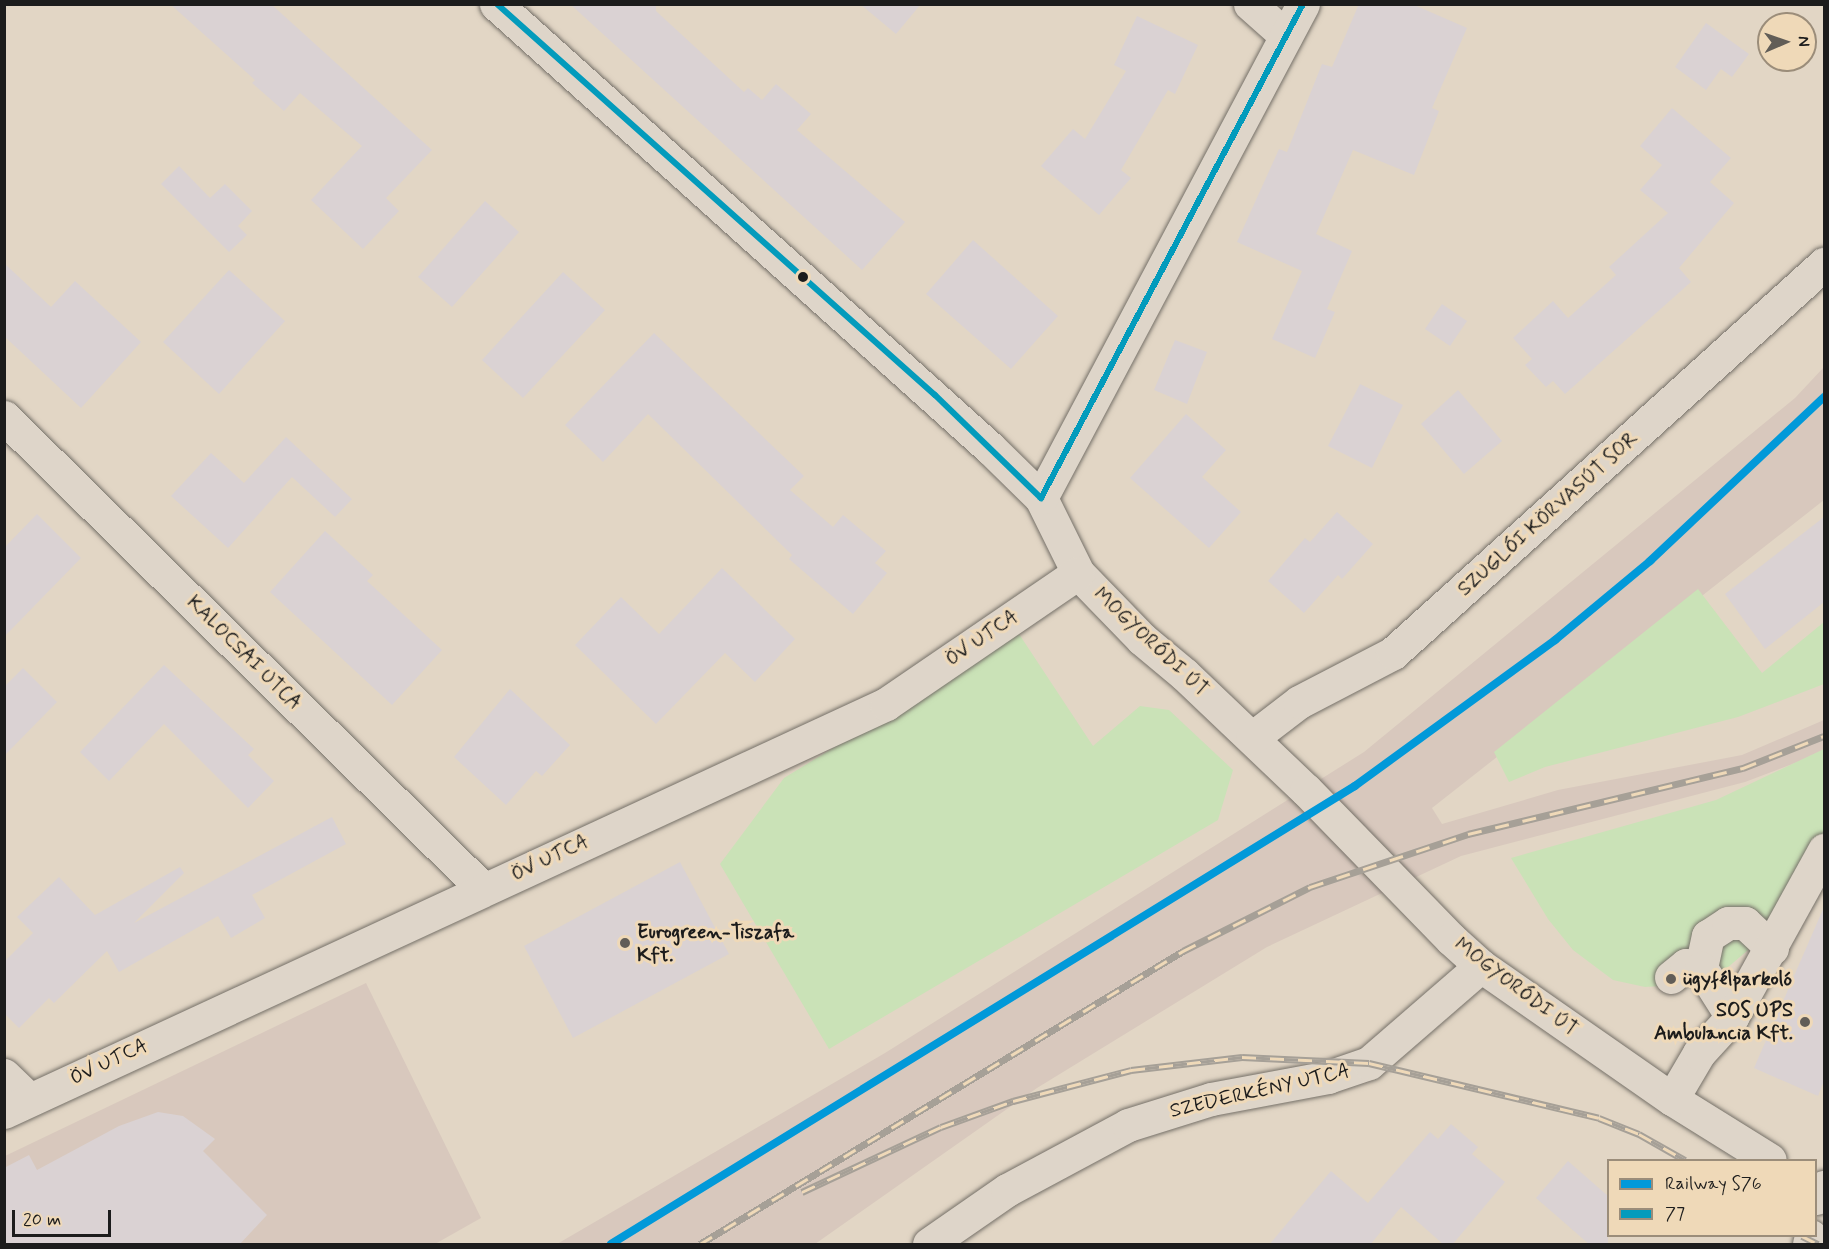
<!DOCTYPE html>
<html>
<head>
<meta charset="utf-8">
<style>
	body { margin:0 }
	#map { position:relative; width:1829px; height:1249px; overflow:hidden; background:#e2d6c5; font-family:Mynerve,sans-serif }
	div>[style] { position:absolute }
	.built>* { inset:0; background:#d8c8bd }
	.green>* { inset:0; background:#cae2b7 }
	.building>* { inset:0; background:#dad2d3 }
	.roads { filter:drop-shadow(0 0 2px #757068) drop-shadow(0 0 2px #757068) }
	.minor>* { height:33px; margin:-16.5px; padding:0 16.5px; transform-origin:16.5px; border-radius:16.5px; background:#ded5c9 }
	.rail>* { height:7px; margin-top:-3.5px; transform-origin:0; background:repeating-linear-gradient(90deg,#efd9b8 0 14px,#a6a097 0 28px); box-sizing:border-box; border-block:2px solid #a6a097 }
	.bus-1>* { height:6px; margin:-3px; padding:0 3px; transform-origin:3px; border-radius:3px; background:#039bbc }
	.rail-1>* { height:8px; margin:-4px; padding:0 4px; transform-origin:4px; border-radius:4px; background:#0199d9 }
	.dots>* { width:16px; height:16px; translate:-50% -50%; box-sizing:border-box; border:3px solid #efd9b8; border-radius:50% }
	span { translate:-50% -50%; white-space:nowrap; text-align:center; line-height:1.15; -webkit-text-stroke:6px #efd9b8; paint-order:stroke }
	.street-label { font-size:20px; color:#1c1c1c }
	.poi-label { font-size:20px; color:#1c1c1c; font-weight:700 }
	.left { translate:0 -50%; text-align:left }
	.right { translate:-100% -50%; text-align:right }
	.frame { position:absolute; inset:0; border:6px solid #1c1c1c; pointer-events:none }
	.legend { position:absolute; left:1607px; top:1159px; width:210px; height:78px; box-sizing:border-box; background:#efd9b8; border:2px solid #9b8d7a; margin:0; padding:8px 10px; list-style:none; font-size:18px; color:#1c1c1c }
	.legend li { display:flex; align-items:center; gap:12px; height:30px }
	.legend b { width:30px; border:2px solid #9b8d7a }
	.north { position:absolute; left:1757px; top:12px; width:60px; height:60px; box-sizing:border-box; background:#efd9b8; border:2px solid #9b8d7a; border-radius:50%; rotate:88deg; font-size:16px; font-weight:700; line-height:24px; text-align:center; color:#1c1c1c }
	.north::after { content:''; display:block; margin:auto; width:21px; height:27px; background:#615d57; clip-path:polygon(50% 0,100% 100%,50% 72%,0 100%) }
	.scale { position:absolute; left:12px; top:1210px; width:99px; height:27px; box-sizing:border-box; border:3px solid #1c1c1c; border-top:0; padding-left:8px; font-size:18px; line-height:21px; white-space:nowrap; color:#1c1c1c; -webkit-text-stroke:4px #efd9b8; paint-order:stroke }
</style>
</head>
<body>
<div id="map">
	<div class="built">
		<div style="clip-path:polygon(1824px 367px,1824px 500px,1432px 808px,1442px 824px,1558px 790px,1742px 755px,1824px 720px,1824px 752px,1745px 782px,1461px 856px,1267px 947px,1037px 1088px,815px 1244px,557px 1244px,885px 1053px,1364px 752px,1795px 398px)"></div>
		<div style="clip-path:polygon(366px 983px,481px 1218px,435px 1244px,5px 1244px,5px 1156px)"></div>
	</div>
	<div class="green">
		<div style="clip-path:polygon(1698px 589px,1762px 673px,1824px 622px,1824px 684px,1738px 717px,1545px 767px,1509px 782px,1494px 752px)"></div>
		<div style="clip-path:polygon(1019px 634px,1093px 746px,1140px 706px,1169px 710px,1233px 770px,1218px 820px,829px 1049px,720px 864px,784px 778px)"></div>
		<div style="clip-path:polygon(1824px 749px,1824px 836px,1781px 922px,1720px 974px,1692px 984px,1645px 987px,1613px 980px,1573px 950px,1548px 919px,1511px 858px,1716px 800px)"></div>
	</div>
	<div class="building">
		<div style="clip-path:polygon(170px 4px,271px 4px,432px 150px,386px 198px,399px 211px,363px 249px,311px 200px,362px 146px,300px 93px,284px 111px,252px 83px,255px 80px)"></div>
		<div style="clip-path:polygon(570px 4px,656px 4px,656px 11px,744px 92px,748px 88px,762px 100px,776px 84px,811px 114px,797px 130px,905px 222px,862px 270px)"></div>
		<div style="clip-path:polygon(860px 4px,921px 4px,896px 34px)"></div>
		<div style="clip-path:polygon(1359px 4px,1412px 4px,1467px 28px,1432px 108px,1439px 111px,1414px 175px,1353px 150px,1316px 234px,1352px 251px,1327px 309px,1335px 312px,1315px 358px,1272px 339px,1302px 271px,1237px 242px,1279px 149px,1287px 152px,1322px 64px,1332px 67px)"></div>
		<div style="clip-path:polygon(1137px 16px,1198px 45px,1175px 94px,1168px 90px,1121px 170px,1131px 178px,1099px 215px,1041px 166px,1073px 129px,1085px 139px,1126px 71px,1114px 65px)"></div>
		<div style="clip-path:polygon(1706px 23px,1749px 54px,1732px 77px,1721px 69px,1706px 90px,1675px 67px)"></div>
		<div style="clip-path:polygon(1672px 108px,1731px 158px,1710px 182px,1734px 203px,1679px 268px,1691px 282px,1565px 394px,1553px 381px,1546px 387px,1525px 365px,1532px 359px,1513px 338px,1553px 301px,1568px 318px,1616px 275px,1609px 267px,1668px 213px,1640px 190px,1662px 165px,1640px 146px)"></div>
		<div style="clip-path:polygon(179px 166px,210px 198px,225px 184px,252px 211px,238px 226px,247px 235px,229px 252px,161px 184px)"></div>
		<div style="clip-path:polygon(485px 201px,519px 232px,452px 307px,418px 277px)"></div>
		<div style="clip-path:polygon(973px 240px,1058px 316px,1011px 369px,926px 294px)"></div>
		<div style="clip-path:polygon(4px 263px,51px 307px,75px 281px,141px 342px,81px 408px,4px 336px)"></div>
		<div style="clip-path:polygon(229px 270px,285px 321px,219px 394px,163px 342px)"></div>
		<div style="clip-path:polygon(563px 272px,605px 310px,523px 398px,482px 360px)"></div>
		<div style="clip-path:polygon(1442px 304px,1467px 321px,1450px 346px,1425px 329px)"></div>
		<div style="clip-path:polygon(654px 333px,804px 476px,790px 490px,833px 527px,843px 515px,886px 551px,875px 563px,887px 573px,853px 614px,789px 559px,792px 555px,648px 414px,603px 462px,565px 425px)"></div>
		<div style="clip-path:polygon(1175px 340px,1207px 352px,1187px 404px,1154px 390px)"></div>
		<div style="clip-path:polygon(1360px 384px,1403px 405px,1372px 468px,1328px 446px)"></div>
		<div style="clip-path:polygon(1458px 390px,1502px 441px,1464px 474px,1421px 424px)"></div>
		<div style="clip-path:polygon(1186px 414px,1226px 450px,1202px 477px,1241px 512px,1209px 548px,1130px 478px)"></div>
		<div style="clip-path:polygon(286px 437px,352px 499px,335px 517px,292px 477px,228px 548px,171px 496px,211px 453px,244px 483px)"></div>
		<div style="clip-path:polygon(1337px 512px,1373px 544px,1342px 579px,1338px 575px,1304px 613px,1268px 581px,1305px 538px,1310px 542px)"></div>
		<div style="clip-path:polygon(37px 514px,81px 558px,4px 637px,4px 548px)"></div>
		<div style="clip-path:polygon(1824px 517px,1824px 602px,1765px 649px,1725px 594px)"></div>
		<div style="clip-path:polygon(325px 531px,373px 575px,367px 581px,442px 650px,392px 705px,270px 592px)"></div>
		<div style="clip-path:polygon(722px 568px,795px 639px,755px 682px,725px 653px,656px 724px,575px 645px,621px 597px,659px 634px)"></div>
		<div style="clip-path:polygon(164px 665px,254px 749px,248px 755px,274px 781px,248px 808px,164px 724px,109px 781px,80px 752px)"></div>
		<div style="clip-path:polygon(23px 668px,57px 702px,4px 756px,4px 687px)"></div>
		<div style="clip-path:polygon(510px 689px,570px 745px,542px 776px,536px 771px,506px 805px,454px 757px)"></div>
		<div style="clip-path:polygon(332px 817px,346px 844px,252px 895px,265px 918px,231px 938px,218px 916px,119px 972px,107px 951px,54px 1003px,49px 998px,19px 1028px,4px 1013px,4px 962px,33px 933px,17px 917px,59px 877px,95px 915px,180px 867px,184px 873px,134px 923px)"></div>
		<div style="clip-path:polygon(680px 862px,729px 954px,573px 1038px,524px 946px)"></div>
		<div style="clip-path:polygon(1824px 907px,1824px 1081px,1818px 1096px,1754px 1068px)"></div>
		<div style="clip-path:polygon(158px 1112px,183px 1116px,215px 1139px,203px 1151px,267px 1215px,239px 1245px,4px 1245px,4px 1168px,29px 1155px,37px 1170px,119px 1126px)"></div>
		<div style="clip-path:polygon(1451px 1124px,1478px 1147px,1472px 1154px,1505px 1182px,1452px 1245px,1444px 1245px,1401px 1207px,1370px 1245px,1269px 1245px,1331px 1171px,1368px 1203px,1430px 1132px,1438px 1139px)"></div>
		<div style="clip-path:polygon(1568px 1161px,1608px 1196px,1608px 1245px,1590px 1245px,1536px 1198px)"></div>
	</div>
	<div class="roads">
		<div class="minor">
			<div style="left:496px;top:4px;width:664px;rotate:41.95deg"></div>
			<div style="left:990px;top:448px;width:71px;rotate:44.4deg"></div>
			<div style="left:1041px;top:498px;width:84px;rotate:63.7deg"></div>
			<div style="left:1078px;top:573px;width:92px;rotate:45.9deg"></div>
			<div style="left:1142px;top:639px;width:55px;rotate:39.8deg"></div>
			<div style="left:1184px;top:674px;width:168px;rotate:43.6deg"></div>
			<div style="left:1306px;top:790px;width:208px;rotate:45.8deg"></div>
			<div style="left:1451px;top:939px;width:40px;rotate:42deg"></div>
			<div style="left:1481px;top:966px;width:233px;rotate:34.9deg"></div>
			<div style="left:1672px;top:1099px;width:115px;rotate:31.9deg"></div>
			<div style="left:1250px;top:4px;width:48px;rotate:41.6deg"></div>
			<div style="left:4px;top:417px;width:672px;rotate:44.58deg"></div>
			<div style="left:1041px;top:498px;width:559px;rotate:-62.06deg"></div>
			<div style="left:1252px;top:738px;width:59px;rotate:-37.5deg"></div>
			<div style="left:1299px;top:702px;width:106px;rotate:-27.5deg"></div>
			<div style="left:1393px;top:653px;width:581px;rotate:-42.07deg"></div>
			<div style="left:1701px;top:968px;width:33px;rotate:-78deg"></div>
			<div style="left:1708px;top:936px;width:24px;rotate:-33deg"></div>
			<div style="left:1728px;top:923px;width:17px"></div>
			<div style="left:1745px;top:923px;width:37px;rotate:43deg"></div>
			<div style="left:1671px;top:977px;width:19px;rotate:-39deg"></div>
			<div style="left:1686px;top:965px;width:15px;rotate:11deg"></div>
			<div style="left:1701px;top:968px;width:58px;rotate:57.7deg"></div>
			<div style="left:4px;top:1075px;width:35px;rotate:44deg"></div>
			<div style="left:1672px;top:1099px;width:53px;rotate:-59.6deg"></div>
			<div style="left:1699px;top:1053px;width:49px;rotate:-47.5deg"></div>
			<div style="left:1732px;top:1017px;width:191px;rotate:-61.1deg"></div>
			<div style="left:4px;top:1112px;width:972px;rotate:-24.82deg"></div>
			<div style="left:886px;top:704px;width:232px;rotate:-34.3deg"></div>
			<div style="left:1816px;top:1198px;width:14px;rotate:-54deg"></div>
			<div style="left:929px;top:1244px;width:95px;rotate:-34.7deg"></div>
			<div style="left:1007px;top:1190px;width:137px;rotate:-28.2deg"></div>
			<div style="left:1128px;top:1125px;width:87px;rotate:-17.4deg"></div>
			<div style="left:1211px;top:1099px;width:119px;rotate:-10.6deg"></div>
			<div style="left:1328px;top:1077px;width:43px;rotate:-18.9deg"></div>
			<div style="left:1369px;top:1063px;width:148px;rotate:-40.9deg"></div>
			<div style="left:1809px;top:1244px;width:8px;rotate:-76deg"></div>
		</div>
	</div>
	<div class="rail">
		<div style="left:802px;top:1192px;width:153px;rotate:-25.1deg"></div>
		<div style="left:941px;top:1127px;width:77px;rotate:-19.9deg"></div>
		<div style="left:1013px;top:1101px;width:122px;rotate:-14.7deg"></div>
		<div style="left:1131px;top:1070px;width:112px;rotate:-6.7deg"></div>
		<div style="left:1242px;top:1057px;width:127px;rotate:2.7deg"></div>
		<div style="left:1369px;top:1063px;width:236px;rotate:13.4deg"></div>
		<div style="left:1599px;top:1118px;width:43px;rotate:21.8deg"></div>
		<div style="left:1639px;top:1134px;width:53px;rotate:29.5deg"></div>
		<div style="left:1802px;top:1236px;width:18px;rotate:27deg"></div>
		<div style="left:700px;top:1244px;width:565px;rotate:-31.24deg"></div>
		<div style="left:1183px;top:951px;width:142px;rotate:-26.7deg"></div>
		<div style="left:1310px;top:887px;width:167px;rotate:-18.5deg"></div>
		<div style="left:1468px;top:834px;width:283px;rotate:-13.5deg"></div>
		<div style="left:1743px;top:768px;width:87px;rotate:-21.6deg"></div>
	</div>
	<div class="bus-1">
		<div style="left:497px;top:4px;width:587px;rotate:41.76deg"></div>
		<div style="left:935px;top:395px;width:148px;rotate:44.2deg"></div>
		<div style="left:1041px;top:498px;width:559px;rotate:-62.06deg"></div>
	</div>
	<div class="rail-1">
		<div style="left:611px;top:1244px;width:874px;rotate:-31.62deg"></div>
		<div style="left:1355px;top:786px;width:248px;rotate:-36.1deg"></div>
		<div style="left:1555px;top:640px;width:124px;rotate:-39.7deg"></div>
		<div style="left:1650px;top:561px;width:239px;rotate:-43.3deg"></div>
	</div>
	<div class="dots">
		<div style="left:803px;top:277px;background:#1c1c1c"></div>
		<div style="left:625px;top:943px;background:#615d57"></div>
		<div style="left:1671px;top:979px;background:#615d57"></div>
		<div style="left:1805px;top:1022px;background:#615d57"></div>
	</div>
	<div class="street-label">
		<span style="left:1548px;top:514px;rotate:-42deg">SZUGLÓI KÖRVASÚT SOR</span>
		<span style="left:982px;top:638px;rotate:-34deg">ÖV UTCA</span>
		<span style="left:1151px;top:642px;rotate:43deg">MOGYORÓDI ÚT</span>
		<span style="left:244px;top:653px;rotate:45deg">KALOCSAI UTCA</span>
		<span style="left:550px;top:858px;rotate:-25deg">ÖV UTCA</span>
		<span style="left:1516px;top:987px;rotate:37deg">MOGYORÓDI ÚT</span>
		<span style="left:109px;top:1062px;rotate:-25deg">ÖV UTCA</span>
		<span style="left:1260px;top:1091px;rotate:-13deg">SZEDERKÉNY UTCA</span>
	</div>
	<div class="poi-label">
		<span class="left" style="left:637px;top:944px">Eurogreen-Tiszafa<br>Kft.</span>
		<span class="left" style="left:1683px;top:979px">ügyfélparkoló</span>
		<span class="right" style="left:1793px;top:1022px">SOS UPS<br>Ambulancia Kft.</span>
	</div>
	<div class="frame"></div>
	<ul class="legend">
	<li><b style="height:8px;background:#0199d9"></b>Railway S76</li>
	<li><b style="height:8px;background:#039bbc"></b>77</li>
	</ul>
	<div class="north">N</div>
	<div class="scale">20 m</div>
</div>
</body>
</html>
